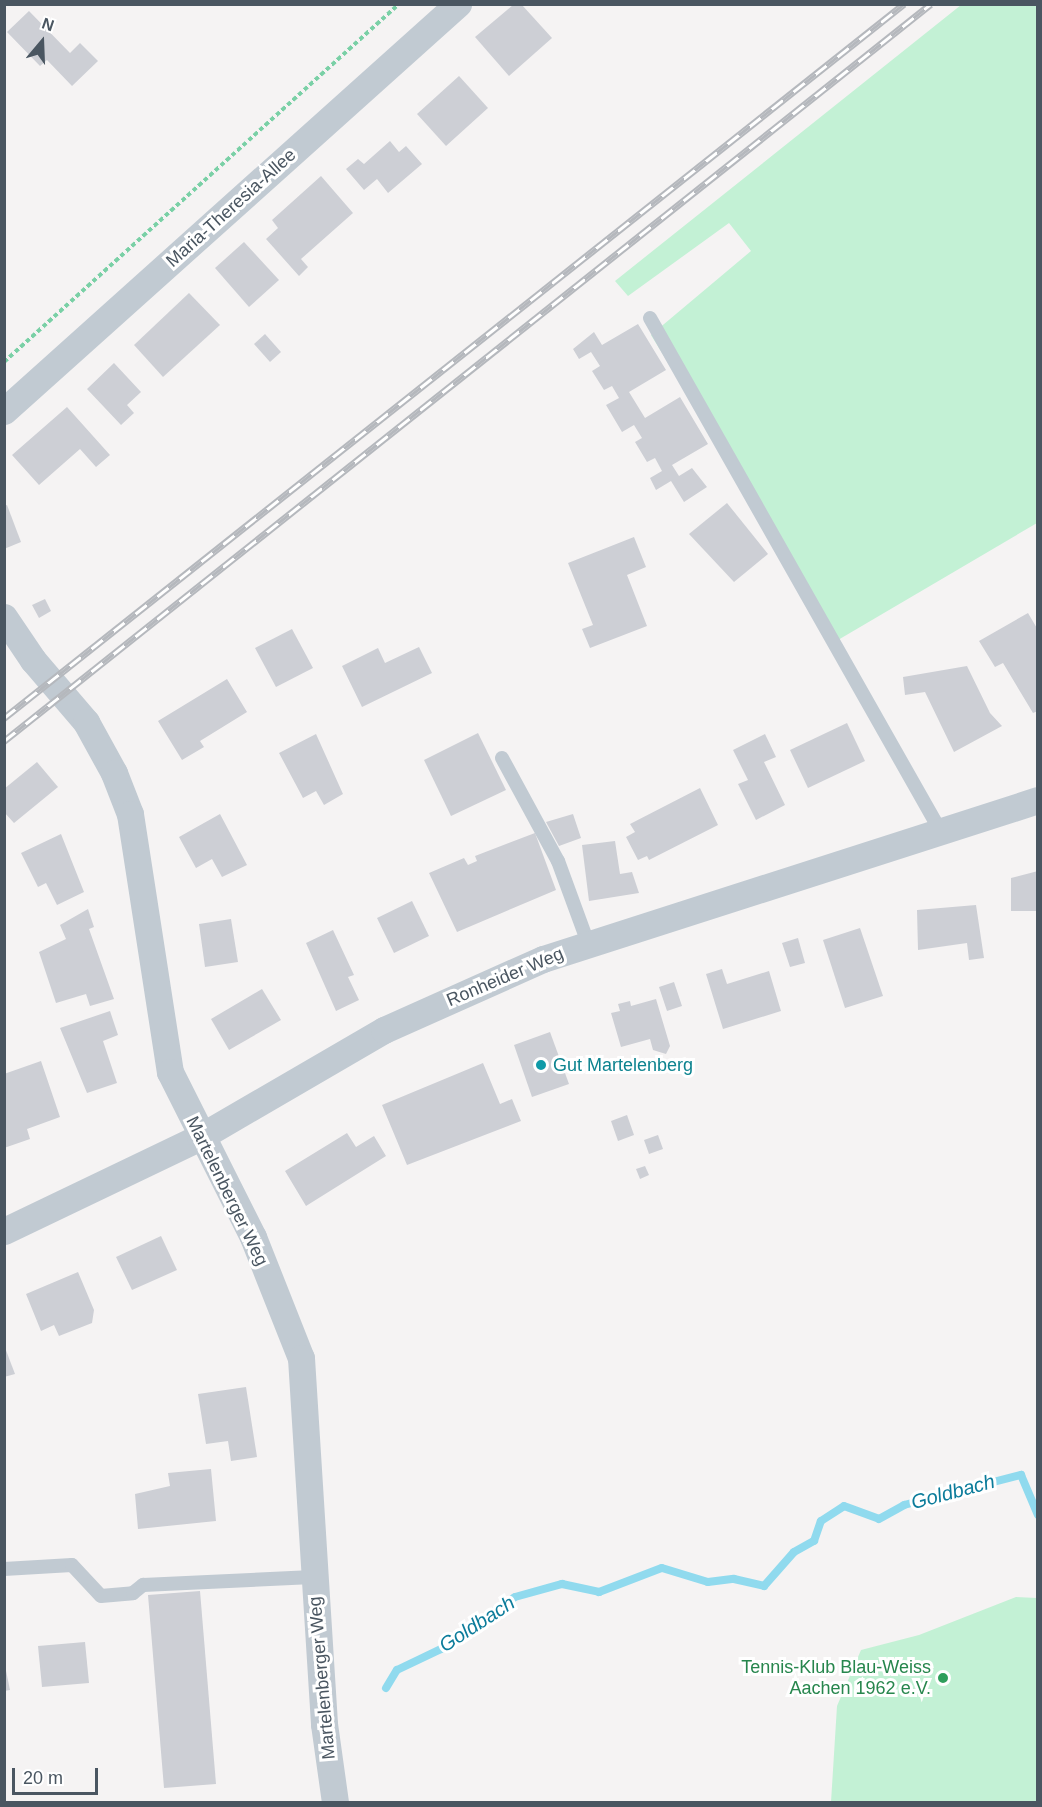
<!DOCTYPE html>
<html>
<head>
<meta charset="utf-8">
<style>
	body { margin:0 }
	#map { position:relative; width:1042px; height:1807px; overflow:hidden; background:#f5f3f3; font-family:Arial,sans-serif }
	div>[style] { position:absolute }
	.green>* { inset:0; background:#c3f1d5 }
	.stream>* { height:8px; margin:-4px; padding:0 4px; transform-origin:4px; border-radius:4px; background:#90daee }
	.building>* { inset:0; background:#cdcfd5 }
	.path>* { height:4px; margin-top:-2px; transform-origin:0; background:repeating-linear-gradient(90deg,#7ad0a6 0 4.5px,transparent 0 7.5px) }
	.lane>* { height:14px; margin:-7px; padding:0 7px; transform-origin:7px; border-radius:7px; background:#c1cad2 }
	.street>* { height:27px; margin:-13.5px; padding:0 13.5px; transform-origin:13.5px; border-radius:13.5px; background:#c1cad2 }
	.rail>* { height:7px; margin-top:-3.5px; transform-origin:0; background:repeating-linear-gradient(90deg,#fff 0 14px,#b5b8bd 0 28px); box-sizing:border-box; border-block:2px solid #b5b8bd }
	.dots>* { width:16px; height:16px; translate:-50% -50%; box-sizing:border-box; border:3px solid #fff; border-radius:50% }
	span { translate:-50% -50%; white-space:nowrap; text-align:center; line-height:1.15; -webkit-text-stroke:6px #fff; paint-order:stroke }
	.street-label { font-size:18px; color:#4a5661 }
	.culture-label { font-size:18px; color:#0d838f }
	.left { translate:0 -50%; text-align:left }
	.leisure-label { font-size:18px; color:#27864d }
	.right { translate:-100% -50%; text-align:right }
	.water-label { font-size:20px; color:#0c7c9b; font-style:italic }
	.frame { position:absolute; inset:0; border:6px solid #4a5661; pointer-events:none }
	.north { position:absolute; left:12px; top:12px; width:60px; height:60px; -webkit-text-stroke:4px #fff; paint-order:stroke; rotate:19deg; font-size:16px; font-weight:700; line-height:24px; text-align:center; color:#4a5661 }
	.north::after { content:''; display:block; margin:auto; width:21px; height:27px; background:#4a5661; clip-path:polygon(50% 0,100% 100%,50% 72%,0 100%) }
	.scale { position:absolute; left:12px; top:1768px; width:86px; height:27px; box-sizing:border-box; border:3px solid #4a5661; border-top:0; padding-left:8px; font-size:18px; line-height:21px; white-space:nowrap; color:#4a5661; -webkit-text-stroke:4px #fff; paint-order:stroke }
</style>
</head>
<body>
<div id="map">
	<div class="green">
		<div style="clip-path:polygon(961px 5px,1037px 5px,1037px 523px,838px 640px,651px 335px,751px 251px,729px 223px,628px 296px,615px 281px)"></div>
		<div style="clip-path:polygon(1016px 1597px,1037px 1598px,1037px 1802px,831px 1802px,837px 1706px,861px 1650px,919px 1635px)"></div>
	</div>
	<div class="stream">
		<div style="left:386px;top:1688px;width:21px;rotate:-59deg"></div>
		<div style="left:397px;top:1670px;width:49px;rotate:-25.5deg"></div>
		<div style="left:441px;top:1649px;width:90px;rotate:-35.1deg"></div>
		<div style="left:515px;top:1597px;width:49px;rotate:-15.5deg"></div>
		<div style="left:562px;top:1584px;width:38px;rotate:12deg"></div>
		<div style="left:599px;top:1592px;width:67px;rotate:-20.9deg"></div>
		<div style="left:662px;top:1568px;width:48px;rotate:16.9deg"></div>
		<div style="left:708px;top:1582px;width:26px;rotate:-7deg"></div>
		<div style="left:734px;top:1579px;width:31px;rotate:13deg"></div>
		<div style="left:764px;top:1586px;width:45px;rotate:-48.6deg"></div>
		<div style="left:794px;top:1552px;width:23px;rotate:-29deg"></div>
		<div style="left:814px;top:1541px;width:21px;rotate:-71deg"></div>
		<div style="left:821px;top:1521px;width:27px;rotate:-33deg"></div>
		<div style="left:844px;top:1506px;width:37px;rotate:20deg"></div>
		<div style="left:879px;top:1519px;width:29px;rotate:-29deg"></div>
		<div style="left:904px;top:1505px;width:121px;rotate:-14.4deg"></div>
		<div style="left:1021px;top:1475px;width:43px;rotate:67deg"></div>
	</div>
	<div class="building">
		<div style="clip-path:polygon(513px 5px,522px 5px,552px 38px,509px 76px,475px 37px)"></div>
		<div style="clip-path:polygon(29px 11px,70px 53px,80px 43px,98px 61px,72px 86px,47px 60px,40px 66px,7px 32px)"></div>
		<div style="clip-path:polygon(459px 76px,488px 108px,446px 146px,417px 114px)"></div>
		<div style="clip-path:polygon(390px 141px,399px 152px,406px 146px,422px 164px,388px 193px,377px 179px,364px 190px,346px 169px,358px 159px,364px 164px)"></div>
		<div style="clip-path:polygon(321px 176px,353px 213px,301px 259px,308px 267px,299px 276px,266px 239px,278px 228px,272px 220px)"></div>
		<div style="clip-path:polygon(244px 242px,279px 280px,249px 307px,215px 268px)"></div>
		<div style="clip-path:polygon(189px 293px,220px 325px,163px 377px,134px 345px)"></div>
		<div style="clip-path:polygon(638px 324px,666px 370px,629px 392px,645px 418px,680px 397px,708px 444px,672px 465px,679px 476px,692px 468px,707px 487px,684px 502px,671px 481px,656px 490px,650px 478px,662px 471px,655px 458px,647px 462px,635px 442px,642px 438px,634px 425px,622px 432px,606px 405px,619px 398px,612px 386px,604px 390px,592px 371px,600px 366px,591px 352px,579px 359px,573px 349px,594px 332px,602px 345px)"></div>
		<div style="clip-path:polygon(265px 334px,281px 352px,270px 362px,254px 344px)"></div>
		<div style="clip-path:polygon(114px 363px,141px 392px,127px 405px,134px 413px,121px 425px,87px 389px)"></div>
		<div style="clip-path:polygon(67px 407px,110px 455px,96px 467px,80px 449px,39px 485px,12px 455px)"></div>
		<div style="clip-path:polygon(727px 503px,768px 554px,734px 582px,689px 534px)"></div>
		<div style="clip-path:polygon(7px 505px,21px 542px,4px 549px,4px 506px)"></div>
		<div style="clip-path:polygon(634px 537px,646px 567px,627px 575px,647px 626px,590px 648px,582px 629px,593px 625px,568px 563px)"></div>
		<div style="clip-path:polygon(45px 599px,51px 611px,39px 618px,32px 605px)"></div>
		<div style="clip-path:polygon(1028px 613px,1038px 630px,1038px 711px,1033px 713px,1003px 663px,995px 667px,979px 641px)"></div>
		<div style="clip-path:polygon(292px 629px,313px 668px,276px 687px,255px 648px)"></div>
		<div style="clip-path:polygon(419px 647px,432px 673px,362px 707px,342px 666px,378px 648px,385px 663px)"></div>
		<div style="clip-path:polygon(967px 666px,990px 713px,1002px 726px,954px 752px,925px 692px,905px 695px,903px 677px)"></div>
		<div style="clip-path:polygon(227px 679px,247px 712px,200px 741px,204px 747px,182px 760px,158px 721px)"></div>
		<div style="clip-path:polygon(847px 723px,865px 761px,808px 788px,790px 750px)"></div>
		<div style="clip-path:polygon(478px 733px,506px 790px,451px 816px,424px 760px)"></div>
		<div style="clip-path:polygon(316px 734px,343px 794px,324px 805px,316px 791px,303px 798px,279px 753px)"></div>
		<div style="clip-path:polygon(765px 734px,776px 757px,764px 762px,785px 805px,756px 820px,738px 784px,748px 780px,733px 750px)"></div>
		<div style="clip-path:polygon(37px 762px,58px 787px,14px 823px,4px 812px,4px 789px)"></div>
		<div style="clip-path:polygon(700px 788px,718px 825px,649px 860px,647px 856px,638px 860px,626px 837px,635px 832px,630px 824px)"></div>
		<div style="clip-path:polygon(220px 814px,247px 865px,222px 877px,212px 859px,196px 868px,179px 837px)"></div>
		<div style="clip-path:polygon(573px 814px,581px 838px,559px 846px,546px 822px)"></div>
		<div style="clip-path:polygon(535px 833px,556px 890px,457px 932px,429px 873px,464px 858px,468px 865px,477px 861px,475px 856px)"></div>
		<div style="clip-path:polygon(61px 834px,84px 892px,57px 905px,46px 883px,38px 887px,21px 853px)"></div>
		<div style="clip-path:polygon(615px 841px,620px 874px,632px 872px,639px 893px,589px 901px,582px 845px)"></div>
		<div style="clip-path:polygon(1038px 871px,1036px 911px,1011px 911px,1011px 878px)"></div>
		<div style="clip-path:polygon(412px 901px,429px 936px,394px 953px,377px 918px)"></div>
		<div style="clip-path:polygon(976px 905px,984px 958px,969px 960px,967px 943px,918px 950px,917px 910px)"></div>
		<div style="clip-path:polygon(88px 909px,94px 927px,89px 929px,114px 999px,90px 1006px,86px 994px,56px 1003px,39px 952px,66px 939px,60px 925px)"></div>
		<div style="clip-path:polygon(231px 919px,238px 962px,205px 967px,199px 924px)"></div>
		<div style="clip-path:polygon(860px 928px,883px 996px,845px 1008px,823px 940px)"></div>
		<div style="clip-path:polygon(333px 930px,354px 975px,348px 977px,359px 1000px,336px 1011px,306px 943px)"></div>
		<div style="clip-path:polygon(798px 938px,805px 963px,790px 967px,782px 943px)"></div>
		<div style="clip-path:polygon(722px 969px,727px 984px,769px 971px,781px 1011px,723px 1029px,706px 974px)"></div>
		<div style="clip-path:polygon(674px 982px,682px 1006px,667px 1011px,659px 987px)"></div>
		<div style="clip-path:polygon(262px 989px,281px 1020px,229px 1050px,211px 1019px)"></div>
		<div style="clip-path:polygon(656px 999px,670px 1046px,666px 1054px,653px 1050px,650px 1039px,621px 1047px,611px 1013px,620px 1011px,618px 1004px,630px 1001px,631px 1006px)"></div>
		<div style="clip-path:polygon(110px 1011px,118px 1035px,103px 1041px,117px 1083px,87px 1093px,60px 1028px)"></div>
		<div style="clip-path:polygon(550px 1032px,569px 1084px,532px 1097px,514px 1045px)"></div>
		<div style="clip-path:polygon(41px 1061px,60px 1117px,27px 1129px,30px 1139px,4px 1148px,4px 1074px)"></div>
		<div style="clip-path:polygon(483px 1063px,500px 1104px,512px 1099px,521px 1121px,407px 1165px,382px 1105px)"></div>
		<div style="clip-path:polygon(627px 1115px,634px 1135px,618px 1141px,611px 1121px)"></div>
		<div style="clip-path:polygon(347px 1133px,356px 1147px,374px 1136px,386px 1156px,306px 1206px,285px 1171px)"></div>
		<div style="clip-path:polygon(658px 1135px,663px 1149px,649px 1154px,644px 1140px)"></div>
		<div style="clip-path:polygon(645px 1166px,649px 1175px,640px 1179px,636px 1169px)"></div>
		<div style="clip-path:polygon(161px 1236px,177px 1270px,132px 1290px,116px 1257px)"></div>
		<div style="clip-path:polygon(78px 1272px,94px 1310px,92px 1323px,59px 1336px,54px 1325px,41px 1331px,26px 1294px)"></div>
		<div style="clip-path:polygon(4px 1345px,15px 1374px,4px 1377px)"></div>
		<div style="clip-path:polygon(246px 1387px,257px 1457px,231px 1461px,228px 1441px,206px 1444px,198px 1394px)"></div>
		<div style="clip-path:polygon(211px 1469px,216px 1521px,138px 1529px,135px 1494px,170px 1486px,168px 1473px)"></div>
		<div style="clip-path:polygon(200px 1591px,216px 1784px,164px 1788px,148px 1595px)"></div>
		<div style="clip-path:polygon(85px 1642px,89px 1683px,42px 1687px,38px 1646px)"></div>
		<div style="clip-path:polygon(4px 1661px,10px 1690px,4px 1691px)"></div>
	</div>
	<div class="path">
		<div style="left:4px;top:362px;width:533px;rotate:-42.19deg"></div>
	</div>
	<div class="lane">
		<div style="left:650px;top:318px;width:591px;rotate:60.48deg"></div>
		<div style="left:502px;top:758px;width:117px;rotate:61.5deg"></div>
		<div style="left:558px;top:861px;width:87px;rotate:69.9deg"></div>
		<div style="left:4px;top:1569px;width:68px;rotate:-3.4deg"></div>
		<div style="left:72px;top:1565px;width:42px;rotate:46.9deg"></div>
		<div style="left:101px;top:1596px;width:32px;rotate:-5deg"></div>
		<div style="left:133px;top:1593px;width:13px;rotate:-39deg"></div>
		<div style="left:143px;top:1585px;width:170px;rotate:-2.7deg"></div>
	</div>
	<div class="street">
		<div style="left:4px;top:411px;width:610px;rotate:-41.88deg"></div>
		<div style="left:4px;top:617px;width:52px;rotate:56deg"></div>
		<div style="left:33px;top:660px;width:82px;rotate:49.5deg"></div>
		<div style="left:86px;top:722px;width:58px;rotate:61.2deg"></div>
		<div style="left:114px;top:773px;width:44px;rotate:68.7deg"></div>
		<div style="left:130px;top:814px;width:261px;rotate:81.2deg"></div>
		<div style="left:170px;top:1072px;width:185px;rotate:63.3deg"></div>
		<div style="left:253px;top:1237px;width:130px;rotate:68.4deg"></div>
		<div style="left:301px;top:1358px;width:367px;rotate:86.4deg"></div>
		<div style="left:324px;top:1724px;width:79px;rotate:82deg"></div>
		<div style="left:4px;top:1231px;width:217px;rotate:-25.6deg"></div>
		<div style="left:200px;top:1137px;width:213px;rotate:-30.2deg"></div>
		<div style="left:384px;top:1030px;width:174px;rotate:-24.1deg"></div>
		<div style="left:543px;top:959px;width:520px;rotate:-17.81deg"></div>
	</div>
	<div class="rail">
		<div style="left:4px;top:718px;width:1149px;rotate:-38.43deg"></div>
		<div style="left:4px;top:741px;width:1184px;rotate:-38.49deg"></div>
	</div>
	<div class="dots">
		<div style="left:541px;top:1065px;background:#0f9aa8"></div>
		<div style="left:943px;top:1678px;background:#2e9e5b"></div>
	</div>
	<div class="street-label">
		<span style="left:231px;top:208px;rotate:-42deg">Maria-Theresia-Allee</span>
		<span style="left:505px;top:977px;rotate:-23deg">Ronheider Weg</span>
		<span style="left:227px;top:1191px;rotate:64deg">Martelenberger Weg</span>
		<span style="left:322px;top:1678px;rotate:-95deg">Martelenberger Weg</span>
	</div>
	<div class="culture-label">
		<span class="left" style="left:553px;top:1065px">Gut Martelenberg</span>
	</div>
	<div class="leisure-label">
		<span class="right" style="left:931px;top:1678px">Tennis-Klub Blau-Weiss<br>Aachen 1962 e.V.</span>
	</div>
	<div class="water-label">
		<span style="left:953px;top:1492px;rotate:-15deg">Goldbach</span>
		<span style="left:477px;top:1624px;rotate:-33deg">Goldbach</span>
	</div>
	<div class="frame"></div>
	<div class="north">N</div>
	<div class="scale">20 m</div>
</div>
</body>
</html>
